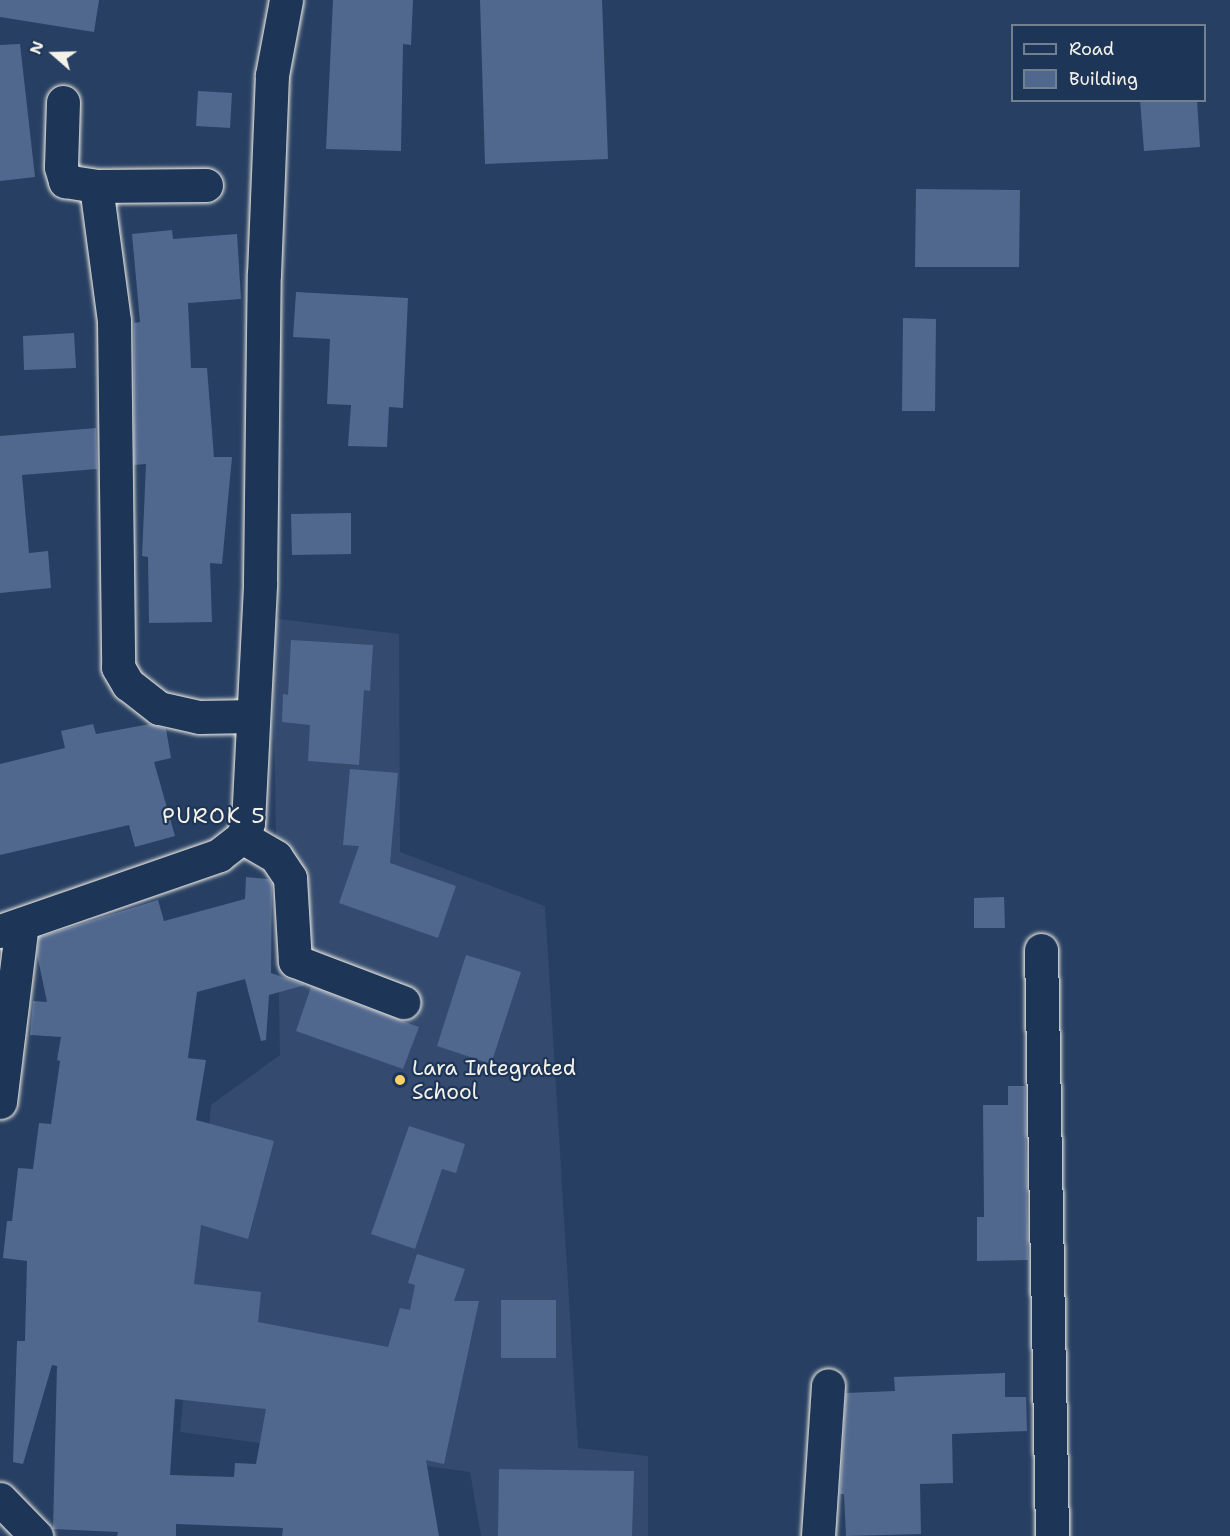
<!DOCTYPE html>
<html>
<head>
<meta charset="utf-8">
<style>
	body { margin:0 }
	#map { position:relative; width:1230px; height:1536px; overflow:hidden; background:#273f62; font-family:"Shantell Sans",sans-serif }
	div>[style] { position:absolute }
	.built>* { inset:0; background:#344b6f }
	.building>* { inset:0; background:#51688e }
	.roads { filter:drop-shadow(0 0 2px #f4f1e8) drop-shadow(0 0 2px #f4f1e8) }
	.minor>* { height:33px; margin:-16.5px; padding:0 16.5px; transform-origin:16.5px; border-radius:16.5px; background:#1d3557 }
	.dots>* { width:16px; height:16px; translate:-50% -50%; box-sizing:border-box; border:3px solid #1d3557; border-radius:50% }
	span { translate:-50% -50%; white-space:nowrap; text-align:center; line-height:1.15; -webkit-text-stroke:4.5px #1d3557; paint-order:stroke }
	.poi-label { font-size:21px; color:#f4f1e8 }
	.left { translate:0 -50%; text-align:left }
	.neighbourhood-label { font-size:22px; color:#f4f1e8; letter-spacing:1.5px }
	.legend { position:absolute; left:1011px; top:24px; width:195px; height:78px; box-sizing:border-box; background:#1d3557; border:2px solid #738091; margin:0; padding:8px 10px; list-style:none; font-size:18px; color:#f4f1e8 }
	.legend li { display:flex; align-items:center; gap:12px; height:30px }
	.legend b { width:30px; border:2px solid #738091 }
	.north { position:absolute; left:24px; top:24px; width:60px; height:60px; -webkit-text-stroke:4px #1d3557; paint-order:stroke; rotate:290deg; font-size:16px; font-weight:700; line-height:24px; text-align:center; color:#f4f1e8 }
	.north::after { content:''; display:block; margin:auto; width:21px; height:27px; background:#f4f1e8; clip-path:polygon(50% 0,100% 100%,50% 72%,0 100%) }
</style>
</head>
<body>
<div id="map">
	<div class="built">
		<div style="clip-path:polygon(272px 618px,399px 634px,400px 852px,545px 906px,578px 1448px,648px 1456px,648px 1536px,481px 1536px,470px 1472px,180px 1432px,211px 1105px,280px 1055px)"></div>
	</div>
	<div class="building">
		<div style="clip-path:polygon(0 0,99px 0,94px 32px,0 17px)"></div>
		<div style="clip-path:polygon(333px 0,413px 0,411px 45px,403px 44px,401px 151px,326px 149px)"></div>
		<div style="clip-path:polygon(480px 0,602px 0,608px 159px,485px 164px)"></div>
		<div style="clip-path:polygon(20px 44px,35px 177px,0 181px,0 45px)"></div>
		<div style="clip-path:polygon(198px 91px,232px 93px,230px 128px,196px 126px)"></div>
		<div style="clip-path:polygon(1140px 100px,1197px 100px,1200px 147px,1144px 151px)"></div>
		<div style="clip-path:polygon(916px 189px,1020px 190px,1019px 267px,915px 267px)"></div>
		<div style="clip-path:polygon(172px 230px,173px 239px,237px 234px,241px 299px,188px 303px,191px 368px,207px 368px,214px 457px,232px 457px,222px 564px,210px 563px,212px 622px,149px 623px,148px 557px,142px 556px,146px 464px,134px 465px,134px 323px,140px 322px,132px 234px)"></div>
		<div style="clip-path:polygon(296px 292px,408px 298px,403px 408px,389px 407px,387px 447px,348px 446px,351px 405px,327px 404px,330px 339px,293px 337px)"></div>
		<div style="clip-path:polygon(903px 318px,936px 319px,935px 411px,902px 411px)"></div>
		<div style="clip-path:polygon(74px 333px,76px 368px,24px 370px,23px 336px)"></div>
		<div style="clip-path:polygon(96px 428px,97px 469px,22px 475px,29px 553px,48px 551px,51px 588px,0 593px,0 436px)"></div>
		<div style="clip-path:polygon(351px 513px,351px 554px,292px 555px,291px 514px)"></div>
		<div style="clip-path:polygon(291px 640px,373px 645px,370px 691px,364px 690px,359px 765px,308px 761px,310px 725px,282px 722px,283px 694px,288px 695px)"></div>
		<div style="clip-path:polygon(93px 724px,96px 734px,150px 724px,166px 729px,171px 758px,154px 762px,175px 836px,135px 847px,129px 825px,0 855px,0 764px,65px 748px,61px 731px)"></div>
		<div style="clip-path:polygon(350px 769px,398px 773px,390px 863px,456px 886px,438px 938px,339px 903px,359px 846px,343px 845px)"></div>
		<div style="clip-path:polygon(evenodd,246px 877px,268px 879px,272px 884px,271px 973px,305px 985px,269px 995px,266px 1040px,261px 1041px,245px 979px,197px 992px,188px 1058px,206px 1060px,196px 1120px,274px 1141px,248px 1239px,201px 1225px,194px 1284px,261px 1292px,258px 1322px,388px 1347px,400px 1308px,410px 1310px,415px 1285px,408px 1283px,417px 1254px,465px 1269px,454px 1301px,479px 1301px,444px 1464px,426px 1460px,439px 1536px,282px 1536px,283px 1528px,176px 1524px,176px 1536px,117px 1536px,118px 1532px,53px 1529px,57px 1366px,52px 1365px,23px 1464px,13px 1462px,17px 1341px,25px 1341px,27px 1261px,3px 1258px,7px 1221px,12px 1221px,18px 1168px,33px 1169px,39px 1123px,51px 1124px,60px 1061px,57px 1060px,61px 1037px,30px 1035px,33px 1001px,47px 1002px,37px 954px,39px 937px,158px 900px,164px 921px,245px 899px,246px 877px,175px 1399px,266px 1409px,256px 1464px,235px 1463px,234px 1477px,170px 1475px,175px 1399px)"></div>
		<div style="clip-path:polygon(1004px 897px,1005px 928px,974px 928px,974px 898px)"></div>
		<div style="clip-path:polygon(466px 955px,521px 972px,491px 1064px,437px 1046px)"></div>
		<div style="clip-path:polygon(311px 987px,419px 1027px,403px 1069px,296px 1031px)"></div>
		<div style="clip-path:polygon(1008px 1086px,1025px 1086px,1028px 1260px,977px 1261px,977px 1217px,984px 1217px,983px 1105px,1008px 1105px)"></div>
		<div style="clip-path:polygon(409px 1126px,465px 1144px,456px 1173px,442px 1169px,415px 1249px,371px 1234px)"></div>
		<div style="clip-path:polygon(501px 1300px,556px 1300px,556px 1358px,501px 1358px)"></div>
		<div style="clip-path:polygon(1005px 1373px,1005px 1397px,1026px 1397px,1027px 1431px,952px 1434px,953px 1483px,920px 1484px,921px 1534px,846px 1536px,844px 1494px,840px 1494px,846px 1393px,895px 1391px,894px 1377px)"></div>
		<div style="clip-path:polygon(499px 1469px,634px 1471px,632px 1536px,498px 1536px)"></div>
	</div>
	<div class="roads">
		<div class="minor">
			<div style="left:63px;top:102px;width:65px;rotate:91.8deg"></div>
			<div style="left:61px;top:167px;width:15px;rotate:74deg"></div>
			<div style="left:65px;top:181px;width:31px;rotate:9deg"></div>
			<div style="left:96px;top:186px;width:110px;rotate:-0.5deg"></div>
			<div style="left:96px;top:186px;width:136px;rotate:82.4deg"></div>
			<div style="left:114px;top:321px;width:346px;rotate:89.3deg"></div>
			<div style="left:118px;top:667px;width:20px;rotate:60deg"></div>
			<div style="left:128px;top:684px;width:39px;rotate:38deg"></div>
			<div style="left:159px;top:708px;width:41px;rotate:12.7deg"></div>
			<div style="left:199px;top:717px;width:54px;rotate:-1.1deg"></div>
			<div style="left:242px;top:837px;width:39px;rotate:30deg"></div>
			<div style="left:276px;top:857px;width:25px;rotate:56deg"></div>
			<div style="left:290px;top:878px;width:83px;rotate:86.6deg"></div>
			<div style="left:295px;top:961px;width:116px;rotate:20.8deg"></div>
			<div style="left:0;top:931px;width:232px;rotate:-19.1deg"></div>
			<div style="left:219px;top:855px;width:29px;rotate:-38deg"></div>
			<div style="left:242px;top:837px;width:15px;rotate:-67deg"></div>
			<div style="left:248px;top:823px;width:241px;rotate:-87.1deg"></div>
			<div style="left:260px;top:582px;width:308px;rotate:-89.3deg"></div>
			<div style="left:264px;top:274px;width:199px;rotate:-87.7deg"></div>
			<div style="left:272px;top:75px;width:76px;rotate:-79.4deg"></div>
			<div style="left:1041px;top:950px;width:586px;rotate:88.92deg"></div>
			<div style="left:0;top:1102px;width:179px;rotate:-83deg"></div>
			<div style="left:0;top:1499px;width:52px;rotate:45.8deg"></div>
			<div style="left:818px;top:1536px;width:151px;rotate:-86.2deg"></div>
		</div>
	</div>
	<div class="dots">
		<div style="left:400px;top:1080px;background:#ffd166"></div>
	</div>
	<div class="poi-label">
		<span class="left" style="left:412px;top:1080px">Lara Integrated<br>School</span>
	</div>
	<div class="neighbourhood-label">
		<span style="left:214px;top:816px">PUROK 5</span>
	</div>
	<ul class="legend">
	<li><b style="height:8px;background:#1d3557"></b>Road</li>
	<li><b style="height:16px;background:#51688e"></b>Building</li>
	</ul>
	<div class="north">N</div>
</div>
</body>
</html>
